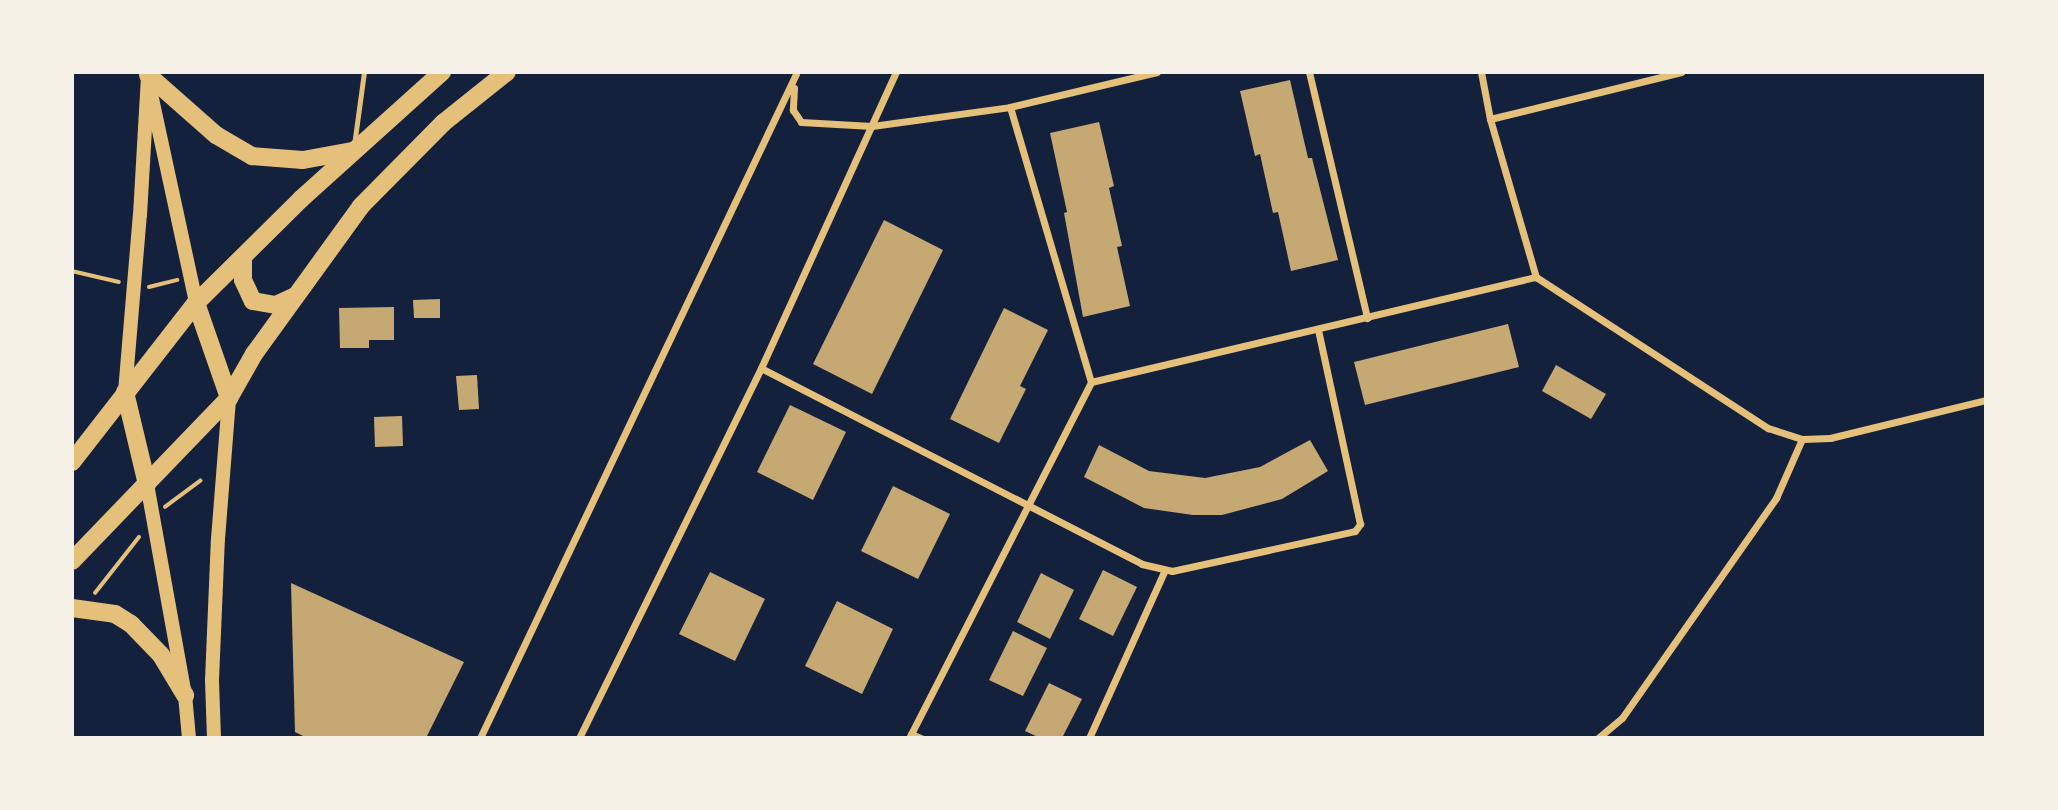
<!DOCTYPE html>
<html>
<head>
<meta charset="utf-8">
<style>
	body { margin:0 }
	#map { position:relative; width:2058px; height:810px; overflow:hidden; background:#14213d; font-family:Rubik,sans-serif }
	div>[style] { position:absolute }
	.building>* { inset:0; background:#c6a872 }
	.path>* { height:3.5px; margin:-1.75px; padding:0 1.75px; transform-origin:1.75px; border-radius:1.75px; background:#e5c07b }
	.service>* { height:5px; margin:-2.5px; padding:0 2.5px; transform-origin:2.5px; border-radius:2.5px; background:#e5c07b }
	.minor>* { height:7px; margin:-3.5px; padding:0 3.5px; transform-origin:3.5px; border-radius:3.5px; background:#e5c07b }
	.secondary>* { height:14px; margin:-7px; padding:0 7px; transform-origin:7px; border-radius:7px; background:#e5c07b }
	.primary>* { height:18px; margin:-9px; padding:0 9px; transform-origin:9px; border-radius:9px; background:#e5c07b }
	span { translate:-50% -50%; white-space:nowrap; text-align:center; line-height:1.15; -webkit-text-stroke:5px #f6f1e7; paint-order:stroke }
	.frame { position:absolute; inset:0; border:74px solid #f6f1e7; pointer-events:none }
</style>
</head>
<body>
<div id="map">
	<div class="building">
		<div style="clip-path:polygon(1290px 80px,1308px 158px,1312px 158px,1338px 260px,1291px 271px,1278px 212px,1273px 213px,1260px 154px,1255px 156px,1240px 91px)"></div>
		<div style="clip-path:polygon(1099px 122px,1114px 186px,1109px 188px,1122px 246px,1117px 247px,1130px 306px,1083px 317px,1064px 213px,1067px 212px,1050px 133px)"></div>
		<div style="clip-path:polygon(884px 220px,943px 250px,872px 394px,813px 364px)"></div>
		<div style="clip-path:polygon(440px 299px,440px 318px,414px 318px,413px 300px)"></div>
		<div style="clip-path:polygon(394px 307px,394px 340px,369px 340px,369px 348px,340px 348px,339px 308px)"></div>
		<div style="clip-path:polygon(1004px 308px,1048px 330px,1020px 386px,1026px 389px,999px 443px,950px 419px)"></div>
		<div style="clip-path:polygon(1508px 324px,1519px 367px,1365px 405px,1354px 362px)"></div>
		<div style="clip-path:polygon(1556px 365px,1606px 394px,1591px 419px,1542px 391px)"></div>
		<div style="clip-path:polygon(477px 375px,479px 409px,459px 410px,456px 376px)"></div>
		<div style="clip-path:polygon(790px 405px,846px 432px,813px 500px,757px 472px)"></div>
		<div style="clip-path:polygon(402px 416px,403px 446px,375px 447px,374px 417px)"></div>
		<div style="clip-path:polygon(1310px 440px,1328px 471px,1282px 499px,1222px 515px,1193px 515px,1144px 508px,1084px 477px,1099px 445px,1149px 471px,1205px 478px,1260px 467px)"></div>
		<div style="clip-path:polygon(893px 486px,950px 514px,918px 579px,861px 551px)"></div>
		<div style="clip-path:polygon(1103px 570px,1137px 587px,1113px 636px,1079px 619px)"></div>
		<div style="clip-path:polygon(710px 572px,765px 599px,735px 661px,679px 634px)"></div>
		<div style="clip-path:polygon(1041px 573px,1074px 590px,1050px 639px,1017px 622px)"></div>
		<div style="clip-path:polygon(291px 583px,464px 662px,426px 738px,307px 738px,295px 732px)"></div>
		<div style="clip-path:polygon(837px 601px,893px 629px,862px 694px,805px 666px)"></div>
		<div style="clip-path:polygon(1013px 631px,1047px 648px,1023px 696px,989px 680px)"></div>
		<div style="clip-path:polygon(1049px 683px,1082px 699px,1062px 738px,1040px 738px,1025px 731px)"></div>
	</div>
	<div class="path">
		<div style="left:72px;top:271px;width:48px;rotate:13.2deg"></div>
		<div style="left:149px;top:287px;width:29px;rotate:-14deg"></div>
		<div style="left:165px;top:507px;width:44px;rotate:-36.6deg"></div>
		<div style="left:95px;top:593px;width:71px;rotate:-51.8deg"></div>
	</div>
	<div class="service">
		<div style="left:354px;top:145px;width:74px;rotate:-82.2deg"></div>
	</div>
	<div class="minor">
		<div style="left:1309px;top:72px;width:253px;rotate:76.7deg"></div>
		<div style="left:1481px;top:72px;width:48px;rotate:79.2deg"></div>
		<div style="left:1490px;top:119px;width:165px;rotate:73.8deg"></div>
		<div style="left:794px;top:88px;width:22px;rotate:93deg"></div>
		<div style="left:793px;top:110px;width:14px;rotate:56deg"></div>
		<div style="left:801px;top:122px;width:71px;rotate:3.2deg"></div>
		<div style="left:872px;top:126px;width:139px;rotate:-7.8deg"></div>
		<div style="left:1010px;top:107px;width:151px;rotate:-13.4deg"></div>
		<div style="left:1010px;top:107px;width:287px;rotate:73.6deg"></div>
		<div style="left:1490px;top:119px;width:197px;rotate:-13.8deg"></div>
		<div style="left:1536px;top:277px;width:277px;rotate:33.1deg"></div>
		<div style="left:1768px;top:428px;width:36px;rotate:18deg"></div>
		<div style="left:1802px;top:439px;width:28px;rotate:-2deg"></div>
		<div style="left:1830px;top:438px;width:161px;rotate:-13.7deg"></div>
		<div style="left:761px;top:368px;width:428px;rotate:27.2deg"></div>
		<div style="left:1142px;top:564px;width:31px;rotate:13deg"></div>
		<div style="left:1172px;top:571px;width:187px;rotate:-12.3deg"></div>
		<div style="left:1355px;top:531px;width:9px;rotate:-54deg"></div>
		<div style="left:1360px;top:524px;width:199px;rotate:-102.2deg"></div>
		<div style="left:911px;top:734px;width:11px;rotate:22deg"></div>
		<div style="left:480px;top:738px;width:735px;rotate:-64.55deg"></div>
		<div style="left:579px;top:738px;width:412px;rotate:-63.8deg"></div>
		<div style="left:761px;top:368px;width:325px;rotate:-65.5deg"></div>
		<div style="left:909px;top:738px;width:400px;rotate:-62.9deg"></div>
		<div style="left:1091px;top:382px;width:457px;rotate:-13.3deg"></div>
		<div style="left:1089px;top:738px;width:184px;rotate:-65.7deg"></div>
		<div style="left:1598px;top:738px;width:31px;rotate:-40deg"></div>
		<div style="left:1622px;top:718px;width:269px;rotate:-55deg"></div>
		<div style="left:1776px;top:498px;width:64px;rotate:-66.2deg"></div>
	</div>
	<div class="secondary">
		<div style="left:151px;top:94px;width:214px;rotate:77.8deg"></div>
		<div style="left:125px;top:392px;width:178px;rotate:-85.2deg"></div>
		<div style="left:140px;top:215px;width:140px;rotate:-86.7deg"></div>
		<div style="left:147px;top:484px;width:214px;rotate:79.8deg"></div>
		<div style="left:185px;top:695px;width:43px;rotate:84.7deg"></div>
		<div style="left:214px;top:738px;width:58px;rotate:-92deg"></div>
		<div style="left:212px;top:680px;width:141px;rotate:-87.6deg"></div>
		<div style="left:218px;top:539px;width:141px;rotate:-85.5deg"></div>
	</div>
	<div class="primary">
		<div style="left:148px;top:75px;width:91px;rotate:41.4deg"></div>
		<div style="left:216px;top:135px;width:42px;rotate:30.3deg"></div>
		<div style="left:252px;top:156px;width:51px;rotate:4.5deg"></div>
		<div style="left:303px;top:160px;width:51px;rotate:-10.2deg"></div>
		<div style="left:243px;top:258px;width:22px;rotate:90deg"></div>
		<div style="left:243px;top:280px;width:23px;rotate:65deg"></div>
		<div style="left:253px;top:301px;width:23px;rotate:10deg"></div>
		<div style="left:276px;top:305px;width:21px;rotate:-25deg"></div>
		<div style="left:196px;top:303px;width:101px;rotate:70.8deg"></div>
		<div style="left:125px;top:392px;width:95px;rotate:76.6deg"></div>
		<div style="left:72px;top:462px;width:202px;rotate:-52.1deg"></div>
		<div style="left:196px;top:303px;width:148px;rotate:-44.7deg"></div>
		<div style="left:301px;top:199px;width:190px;rotate:-42deg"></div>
		<div style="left:72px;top:561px;width:226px;rotate:-46.1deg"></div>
		<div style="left:229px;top:398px;width:51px;rotate:-60.4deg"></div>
		<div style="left:254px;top:354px;width:183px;rotate:-54.1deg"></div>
		<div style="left:361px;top:206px;width:117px;rotate:-45.3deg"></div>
		<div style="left:443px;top:123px;width:82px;rotate:-38.6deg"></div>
		<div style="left:72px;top:608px;width:43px;rotate:7.9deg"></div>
		<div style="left:115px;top:614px;width:19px;rotate:32deg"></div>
		<div style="left:131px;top:624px;width:43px;rotate:45.9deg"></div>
		<div style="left:161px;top:655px;width:47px;rotate:59deg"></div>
	</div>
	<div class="frame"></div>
</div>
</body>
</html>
